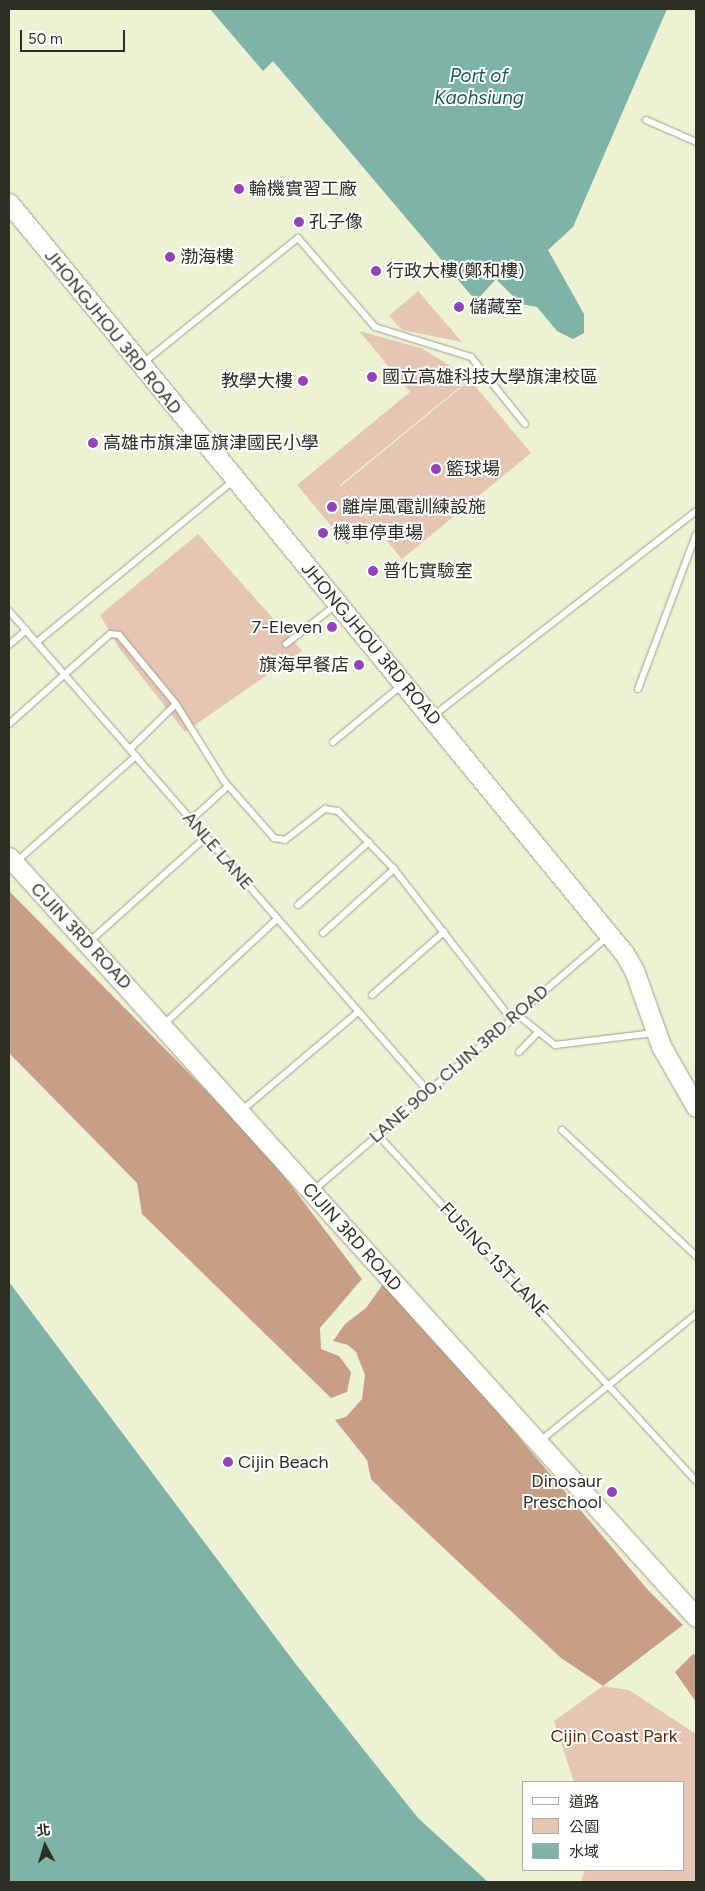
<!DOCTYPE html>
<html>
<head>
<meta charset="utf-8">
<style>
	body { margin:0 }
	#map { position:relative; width:705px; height:1891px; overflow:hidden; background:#eef2d4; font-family:Figtree,"Noto Sans TC",sans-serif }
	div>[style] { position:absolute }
	.green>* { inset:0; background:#e5c6b5 }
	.forest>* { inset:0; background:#c99e87 }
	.water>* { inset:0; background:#7db4a7 }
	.pier>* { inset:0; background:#eef2d4 }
	.roads { filter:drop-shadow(0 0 1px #9da185) drop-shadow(0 0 1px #9da185) }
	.lane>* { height:6px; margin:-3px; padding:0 3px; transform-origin:3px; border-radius:3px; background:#fff }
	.secondary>* { height:19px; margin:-9.5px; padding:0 9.5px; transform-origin:9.5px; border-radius:9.5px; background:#fff }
	.dots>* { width:14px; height:14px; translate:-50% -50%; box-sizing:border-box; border:2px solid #fff; border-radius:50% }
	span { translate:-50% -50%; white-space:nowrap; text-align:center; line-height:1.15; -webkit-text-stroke:4px #fff; paint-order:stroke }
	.poi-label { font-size:18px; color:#2d2f23 }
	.left { translate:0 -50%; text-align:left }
	.right { translate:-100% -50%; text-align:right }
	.street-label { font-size:18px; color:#2d2f23 }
	.park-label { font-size:18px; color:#5f2903 }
	.water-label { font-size:19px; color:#145e51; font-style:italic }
	.frame { position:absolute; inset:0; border:10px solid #2d2f23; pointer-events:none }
	.legend { position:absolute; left:522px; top:1781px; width:162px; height:90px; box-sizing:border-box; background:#fff; border:1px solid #abaca7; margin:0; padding:6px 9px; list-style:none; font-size:15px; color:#2d2f23 }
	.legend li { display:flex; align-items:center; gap:10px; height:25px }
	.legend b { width:25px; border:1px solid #abaca7 }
	.north { position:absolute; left:20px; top:1821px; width:50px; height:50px; -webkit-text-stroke:4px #fff; paint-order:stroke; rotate:354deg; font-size:14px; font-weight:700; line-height:20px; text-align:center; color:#2d2f23 }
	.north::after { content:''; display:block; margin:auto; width:18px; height:22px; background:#2d2f23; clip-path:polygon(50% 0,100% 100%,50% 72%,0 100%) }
	.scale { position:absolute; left:20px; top:30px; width:105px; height:22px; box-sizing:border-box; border:2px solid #2d2f23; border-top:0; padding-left:6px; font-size:15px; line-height:18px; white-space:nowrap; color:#2d2f23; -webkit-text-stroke:4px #fff; paint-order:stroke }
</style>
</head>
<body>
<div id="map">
	<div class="green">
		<div style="clip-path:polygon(418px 291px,462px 342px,402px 330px,389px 316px)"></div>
		<div style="clip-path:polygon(359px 331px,421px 348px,455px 369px,466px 382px,340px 485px,372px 524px,347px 545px,297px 485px,410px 392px)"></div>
		<div style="clip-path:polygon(470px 380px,531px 453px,402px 559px,341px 486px)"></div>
		<div style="clip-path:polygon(198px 534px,302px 651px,185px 732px,119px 648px,100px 615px)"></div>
		<div style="clip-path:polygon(603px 1686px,629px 1690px,696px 1734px,696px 1882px,581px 1882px,585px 1870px,684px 1870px,684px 1782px,574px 1782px,554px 1721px)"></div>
	</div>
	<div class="forest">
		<div style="clip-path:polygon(9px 891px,262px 1147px,362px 1279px,320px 1328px,321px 1349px,339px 1356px,351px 1372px,347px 1392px,331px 1398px,142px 1214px,137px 1183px,9px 1053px)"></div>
		<div style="clip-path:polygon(386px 1280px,648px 1590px,683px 1625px,603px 1686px,561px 1658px,387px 1495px,371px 1479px,367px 1460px,335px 1420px,346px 1417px,362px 1399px,365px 1375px,356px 1352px,348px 1345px,333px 1341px,345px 1324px,366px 1308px)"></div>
		<div style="clip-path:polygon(693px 1654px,696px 1655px,696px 1702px,675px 1672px)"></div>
	</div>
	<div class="water">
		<div style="clip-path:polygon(210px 9px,667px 9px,573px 227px,548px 250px,584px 314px,584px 333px,573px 339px,557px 331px,537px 307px,521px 304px,496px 279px,476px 301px,273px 61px,263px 71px)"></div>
		<div style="clip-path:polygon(9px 1282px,298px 1667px,418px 1818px,488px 1882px,9px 1882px)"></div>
	</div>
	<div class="pier">
		<div style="clip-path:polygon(328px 126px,456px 277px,326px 128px)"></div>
	</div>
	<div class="roads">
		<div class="lane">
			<div style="left:646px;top:120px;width:55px;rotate:23.7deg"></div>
			<div style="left:143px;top:363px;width:199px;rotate:-38.9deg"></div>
			<div style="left:298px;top:238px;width:118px;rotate:49.1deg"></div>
			<div style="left:375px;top:327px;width:101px;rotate:17.4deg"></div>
			<div style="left:471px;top:357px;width:86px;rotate:51.1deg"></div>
			<div style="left:9px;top:611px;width:636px;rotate:48.89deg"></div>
			<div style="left:37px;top:642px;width:254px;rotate:-39.4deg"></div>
			<div style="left:286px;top:644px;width:63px;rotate:-38deg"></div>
			<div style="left:9px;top:645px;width:23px;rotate:-41deg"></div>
			<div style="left:638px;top:689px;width:165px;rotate:-69.4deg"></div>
			<div style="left:433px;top:716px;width:333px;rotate:-37.9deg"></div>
			<div style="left:9px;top:724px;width:135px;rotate:-41.7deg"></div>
			<div style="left:110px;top:634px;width:9px;rotate:6deg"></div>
			<div style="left:119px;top:635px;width:89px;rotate:50.4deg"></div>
			<div style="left:176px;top:704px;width:91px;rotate:58.1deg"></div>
			<div style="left:224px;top:781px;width:76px;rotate:48.7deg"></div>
			<div style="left:274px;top:838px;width:11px;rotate:10deg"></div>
			<div style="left:285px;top:840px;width:51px;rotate:-37.8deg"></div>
			<div style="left:325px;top:809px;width:13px;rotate:9deg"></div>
			<div style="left:338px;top:811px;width:81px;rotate:46deg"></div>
			<div style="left:394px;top:869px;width:192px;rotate:52deg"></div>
			<div style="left:333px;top:742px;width:91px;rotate:-39.6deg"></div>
			<div style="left:130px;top:749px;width:64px;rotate:-44.4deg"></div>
			<div style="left:191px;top:820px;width:50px;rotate:-42.6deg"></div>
			<div style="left:17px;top:861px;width:159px;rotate:-41.4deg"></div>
			<div style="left:298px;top:905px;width:95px;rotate:-41.6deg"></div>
			<div style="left:323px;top:933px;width:96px;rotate:-42deg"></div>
			<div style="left:88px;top:943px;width:159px;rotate:-41.9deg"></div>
			<div style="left:372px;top:995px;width:96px;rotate:-41.2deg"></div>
			<div style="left:518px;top:1015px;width:48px;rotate:39deg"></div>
			<div style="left:555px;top:1045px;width:100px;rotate:-6.9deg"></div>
			<div style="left:163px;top:1025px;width:156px;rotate:-42.9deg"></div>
			<div style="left:519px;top:1052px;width:28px;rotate:-46deg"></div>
			<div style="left:241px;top:1111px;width:153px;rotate:-40.2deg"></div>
			<div style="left:562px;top:1130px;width:184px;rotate:43.2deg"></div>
			<div style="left:377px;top:1134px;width:471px;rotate:47.4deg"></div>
			<div style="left:314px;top:1190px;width:387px;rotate:-40.8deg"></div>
			<div style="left:540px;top:1441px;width:201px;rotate:-39.1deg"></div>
		</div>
		<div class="secondary">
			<div style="left:9px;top:203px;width:970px;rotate:50.65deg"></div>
			<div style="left:624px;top:953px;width:20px;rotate:60deg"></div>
			<div style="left:634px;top:970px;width:81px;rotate:70.4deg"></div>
			<div style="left:661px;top:1046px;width:70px;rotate:60.2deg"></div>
			<div style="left:9px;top:857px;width:1024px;rotate:47.89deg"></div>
		</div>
	</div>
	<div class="dots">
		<div style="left:239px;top:189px;background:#9144b4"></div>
		<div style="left:299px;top:222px;background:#9144b4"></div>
		<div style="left:170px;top:257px;background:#9144b4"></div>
		<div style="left:376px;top:271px;background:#9144b4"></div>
		<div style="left:459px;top:307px;background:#9144b4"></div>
		<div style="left:372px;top:377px;background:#9144b4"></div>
		<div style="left:303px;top:381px;background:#9144b4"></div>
		<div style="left:93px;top:443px;background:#9144b4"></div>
		<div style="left:436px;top:469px;background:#9144b4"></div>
		<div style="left:332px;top:507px;background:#9144b4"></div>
		<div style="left:323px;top:533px;background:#9144b4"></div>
		<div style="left:373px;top:571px;background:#9144b4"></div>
		<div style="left:332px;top:627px;background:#9144b4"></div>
		<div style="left:359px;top:665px;background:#9144b4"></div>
		<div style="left:228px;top:1462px;background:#9144b4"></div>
		<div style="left:612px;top:1492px;background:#9144b4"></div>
	</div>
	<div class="poi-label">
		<span class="left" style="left:249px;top:189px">輪機實習工廠</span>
		<span class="left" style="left:309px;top:222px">孔子像</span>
		<span class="left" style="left:180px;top:257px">渤海樓</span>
		<span class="left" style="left:386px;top:271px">行政大樓(鄭和樓)</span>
		<span class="left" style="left:469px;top:307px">儲藏室</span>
		<span class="left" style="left:382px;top:377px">國立高雄科技大學旗津校區</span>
		<span class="right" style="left:293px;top:381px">教學大樓</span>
		<span class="left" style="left:103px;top:443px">高雄市旗津區旗津國民小學</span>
		<span class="left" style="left:446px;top:469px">籃球場</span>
		<span class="left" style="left:342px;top:507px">離岸風電訓練設施</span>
		<span class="left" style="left:333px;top:533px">機車停車場</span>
		<span class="left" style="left:383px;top:571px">普化實驗室</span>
		<span class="right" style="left:322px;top:627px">7-Eleven</span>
		<span class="right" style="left:349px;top:665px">旗海早餐店</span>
		<span class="left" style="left:238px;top:1462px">Cijin Beach</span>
		<span class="right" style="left:602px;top:1492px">Dinosaur<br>Preschool</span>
	</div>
	<div class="street-label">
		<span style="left:113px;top:332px;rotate:51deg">JHONGJHOU 3RD ROAD</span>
		<span style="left:371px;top:644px;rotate:50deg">JHONGJHOU 3RD ROAD</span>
		<span style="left:218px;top:851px;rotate:49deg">ANLE LANE</span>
		<span style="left:81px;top:936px;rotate:47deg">CIJIN 3RD ROAD</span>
		<span style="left:459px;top:1064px;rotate:-41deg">LANE 900, CIJIN 3RD ROAD</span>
		<span style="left:352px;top:1237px;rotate:48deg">CIJIN 3RD ROAD</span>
		<span style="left:494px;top:1260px;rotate:47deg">FUSING 1ST LANE</span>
	</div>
	<div class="park-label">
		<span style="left:614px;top:1736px">Cijin Coast Park</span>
	</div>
	<div class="water-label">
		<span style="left:479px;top:87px">Port of<br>Kaohsiung</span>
	</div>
	<div class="frame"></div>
	<ul class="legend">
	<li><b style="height:6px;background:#fff"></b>道路</li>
	<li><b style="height:14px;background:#e5c6b5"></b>公園</li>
	<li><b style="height:14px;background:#7db4a7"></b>水域</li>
	</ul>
	<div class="north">北</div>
	<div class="scale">50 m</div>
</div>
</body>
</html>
